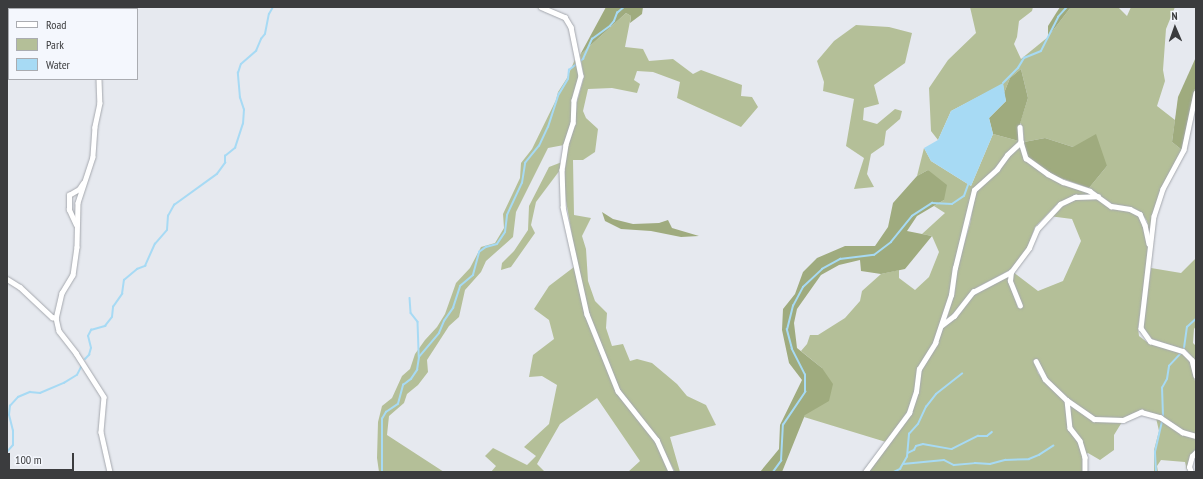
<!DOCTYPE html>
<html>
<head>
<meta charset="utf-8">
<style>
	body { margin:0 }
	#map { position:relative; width:1203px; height:479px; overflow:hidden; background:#e6e9ef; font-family:"PT Sans Narrow",sans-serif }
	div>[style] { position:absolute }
	.green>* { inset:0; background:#b4bf98 }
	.forest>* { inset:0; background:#9fab7e }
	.water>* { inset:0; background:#a7daf4 }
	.stream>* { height:1.5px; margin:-0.75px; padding:0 0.75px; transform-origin:0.75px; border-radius:0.75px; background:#a7daf4 }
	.roads { filter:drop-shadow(0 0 1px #a5a8ae) drop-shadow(0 0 1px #a5a8ae) }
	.minor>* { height:4.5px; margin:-2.25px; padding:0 2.25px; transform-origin:2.25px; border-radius:2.25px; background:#fff }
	span { translate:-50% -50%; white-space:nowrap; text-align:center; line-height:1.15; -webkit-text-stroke:4px #f4f7fd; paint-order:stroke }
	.frame { position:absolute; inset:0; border:8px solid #3b3c3e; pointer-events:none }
	.legend { position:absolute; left:8px; top:8px; width:130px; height:72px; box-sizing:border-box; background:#f4f7fd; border:1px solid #aaacb1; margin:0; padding:5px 7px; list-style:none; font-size:12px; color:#3b3c3e }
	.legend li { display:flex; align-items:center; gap:8px; height:20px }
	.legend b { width:20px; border:1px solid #aaacb1 }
	.north { position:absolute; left:1155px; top:8px; width:40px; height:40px; -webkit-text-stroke:3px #f4f7fd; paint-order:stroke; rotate:358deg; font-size:11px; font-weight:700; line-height:16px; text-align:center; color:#3b3c3e }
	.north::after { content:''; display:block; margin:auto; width:14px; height:18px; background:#3b3c3e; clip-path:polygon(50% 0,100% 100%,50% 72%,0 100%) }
	.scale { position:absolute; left:8px; top:453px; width:66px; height:18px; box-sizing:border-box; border:2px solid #3b3c3e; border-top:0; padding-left:5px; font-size:12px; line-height:14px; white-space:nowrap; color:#3b3c3e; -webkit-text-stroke:3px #f4f7fd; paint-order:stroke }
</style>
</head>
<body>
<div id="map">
	<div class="green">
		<div style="clip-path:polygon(970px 7px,1033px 7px,1032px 11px,1019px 21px,1017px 37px,1014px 44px,1021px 59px,1048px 37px,1071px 7px,1118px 7px,1127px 16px,1131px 7px,1175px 7px,1166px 29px,1163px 70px,1165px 81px,1157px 106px,1175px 120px,1172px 142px,1182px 150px,1160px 192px,1150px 238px,1147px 221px,1141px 212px,1131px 207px,1112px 204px,1089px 188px,1107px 166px,1073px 147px,1045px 138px,1024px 142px,1023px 127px,1020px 123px,1028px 98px,1021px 69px,1010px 78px,1004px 93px,1003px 84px,951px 111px,938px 140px,931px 131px,929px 88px,948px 60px,976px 33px)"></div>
		<div style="clip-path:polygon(626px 13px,631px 16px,625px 47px,643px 49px,649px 61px,673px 59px,693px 74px,701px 70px,742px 85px,741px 96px,752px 97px,758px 107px,741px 127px,677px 98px,680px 82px,653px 72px,637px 71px,634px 80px,640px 84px,637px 93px,612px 88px,588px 89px,583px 111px,586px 118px,598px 129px,595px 152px,583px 160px,573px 160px,574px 215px,591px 218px,582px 236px,586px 249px,588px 281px,595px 301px,607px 313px,606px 328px,612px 346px,623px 344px,630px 361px,637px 359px,652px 363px,677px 384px,687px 396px,706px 405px,716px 425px,670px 437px,680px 472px,675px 472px,658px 439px,620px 390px,611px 370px,589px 314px,580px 281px,565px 195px,565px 169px,568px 146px,575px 125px,577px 102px,584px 77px,580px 55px)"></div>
		<div style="clip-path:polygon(856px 25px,889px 27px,912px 33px,905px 63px,874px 85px,879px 104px,864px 108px,863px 120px,877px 124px,895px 109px,902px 111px,900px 119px,886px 131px,884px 145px,871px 154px,867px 174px,874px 187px,854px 189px,864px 158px,846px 146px,854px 99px,823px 91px,824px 82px,817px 61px,834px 41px)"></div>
		<div style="clip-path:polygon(576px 57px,580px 76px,571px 123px,564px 145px,548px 148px,516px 212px,513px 237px,486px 261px,481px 272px,465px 290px,459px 317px,449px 326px,427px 360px,428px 372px,418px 385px,407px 394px,404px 403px,389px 416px,387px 435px,444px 472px,379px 472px,377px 458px,378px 422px,382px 406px,392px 398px,402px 376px,410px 369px,415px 354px,425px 340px,437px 327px,445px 314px,456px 283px,470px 268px,481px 247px,495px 243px,504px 228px,503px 214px,520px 178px,521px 163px,532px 149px,556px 100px,558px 92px,567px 78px)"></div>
		<div style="clip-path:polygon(993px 134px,1019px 141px,995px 168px,973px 190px,950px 295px,934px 343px,918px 369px,914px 392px,907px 412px,886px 442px,804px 417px,822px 368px,801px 351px,807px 344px,810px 335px,818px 335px,845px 318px,860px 301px,862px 291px,881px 274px,899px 270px,899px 278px,915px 290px,929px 277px,939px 252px,932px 236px,922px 234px,945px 213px,934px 206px,944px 200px,928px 170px,917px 176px,924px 148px,931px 161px,971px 186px)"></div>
		<div style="clip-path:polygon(1020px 144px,1038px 170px,1047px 176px,1095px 195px,1058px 203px,1035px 227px,1027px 249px,1010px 270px,972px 290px,952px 315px,947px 318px,955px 292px,957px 267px,970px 224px,976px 190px)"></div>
		<div style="clip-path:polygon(562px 162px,560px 170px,536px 202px,531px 225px,535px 233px,511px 267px,501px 270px,502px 263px,514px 251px,528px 230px,529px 206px,549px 167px)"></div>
		<div style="clip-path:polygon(1097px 197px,1111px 207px,1130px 211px,1138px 215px,1144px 225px,1149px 250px,1138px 328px,1139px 336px,1147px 342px,1182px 352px,1190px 361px,1196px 385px,1196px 435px,1183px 431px,1160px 416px,1141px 410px,1123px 418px,1094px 418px,1068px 399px,1046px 378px,1034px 361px,1038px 373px,1044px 381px,1066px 401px,1068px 429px,1078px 442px,1083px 457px,1083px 472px,867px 472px,911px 414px,918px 392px,921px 370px,938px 344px,942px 328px,955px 318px,975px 294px,1010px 274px,1009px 282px,1018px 308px,1021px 307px,1012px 281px,1013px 272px,1038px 291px,1063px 281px,1081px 241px,1072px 219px,1049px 216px,1060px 205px,1075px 199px)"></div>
		<div style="clip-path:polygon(1196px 258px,1196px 326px,1194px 329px,1193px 343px,1196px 346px,1196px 365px,1194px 359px,1186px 350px,1152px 339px,1143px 327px,1151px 268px,1181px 273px)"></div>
		<div style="clip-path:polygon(574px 267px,585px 316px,617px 392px,655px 440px,670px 472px,628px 472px,640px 461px,597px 398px,560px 424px,537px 464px,545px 472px,491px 472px,496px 466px,485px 456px,493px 448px,527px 465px,536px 456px,524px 447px,549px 424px,557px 385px,542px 376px,529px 377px,533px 355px,554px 339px,549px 320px,534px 309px,549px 286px)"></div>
		<div style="clip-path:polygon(1069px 403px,1093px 421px,1122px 422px,1114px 435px,1114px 450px,1100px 460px,1088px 453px,1086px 454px,1072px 427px)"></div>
		<div style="clip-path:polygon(1156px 418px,1181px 434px,1196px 438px,1196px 450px,1190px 456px,1187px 470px,1185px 462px,1161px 460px,1157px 466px,1158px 472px,1154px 472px,1154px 450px,1159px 431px)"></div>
	</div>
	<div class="forest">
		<div style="clip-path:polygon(606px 7px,643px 7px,642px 14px,630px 23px,631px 16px,626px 13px,580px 55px)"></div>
		<div style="clip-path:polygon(1060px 7px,1071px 7px,1048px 37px,1048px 26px)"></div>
		<div style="clip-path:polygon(1196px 57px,1196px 84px,1182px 150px,1172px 142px,1178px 97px)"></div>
		<div style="clip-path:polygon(1021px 69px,1028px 98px,1019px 127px,1019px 141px,993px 134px,989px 118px,1006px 101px,1004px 93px,1010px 78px)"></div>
		<div style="clip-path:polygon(1096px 134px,1107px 166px,1089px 188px,1049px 174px,1027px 157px,1024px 142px,1045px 138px,1073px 147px)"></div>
		<div style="clip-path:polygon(928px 170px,947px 185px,944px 200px,917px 216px,907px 231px,932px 236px,905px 269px,881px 274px,861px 271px,860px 260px,839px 265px,821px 275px,797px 309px,794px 323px,797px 348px,822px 368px,833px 384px,829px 401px,805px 415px,782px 472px,760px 472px,779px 449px,780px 425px,802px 380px,789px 363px,782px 330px,783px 309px,795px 294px,803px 272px,817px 258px,845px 246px,875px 246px,888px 227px,893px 203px,917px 176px)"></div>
		<div style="clip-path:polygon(602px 212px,613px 219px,633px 224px,659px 223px,668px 220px,672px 228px,699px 236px,681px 237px,651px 231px,621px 229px,605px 221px)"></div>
	</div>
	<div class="water">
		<div style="clip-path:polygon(1003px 83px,1006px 101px,989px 118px,993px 134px,971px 186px,931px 161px,924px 148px,938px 140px,951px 111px)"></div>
	</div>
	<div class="stream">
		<div style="left:1003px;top:83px;width:21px;rotate:-45deg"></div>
		<div style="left:1018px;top:68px;width:12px;rotate:-59deg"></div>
		<div style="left:1024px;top:58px;width:18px;rotate:-22deg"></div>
		<div style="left:1041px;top:51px;width:38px;rotate:-63deg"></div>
		<div style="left:1058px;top:17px;width:13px;rotate:-48deg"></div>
		<div style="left:410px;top:298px;width:15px;rotate:86deg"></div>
		<div style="left:411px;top:313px;width:11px;rotate:52deg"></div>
		<div style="left:418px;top:322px;width:35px;rotate:88deg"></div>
		<div style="left:1184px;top:348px;width:21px;rotate:-82deg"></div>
		<div style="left:1187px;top:327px;width:12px;rotate:-42deg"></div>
		<div style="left:85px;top:359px;width:6px;rotate:-45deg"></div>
		<div style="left:89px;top:355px;width:7px;rotate:-74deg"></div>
		<div style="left:91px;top:348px;width:12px;rotate:-104deg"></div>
		<div style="left:88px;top:336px;width:7px;rotate:-63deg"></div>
		<div style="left:91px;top:330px;width:15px;rotate:-16deg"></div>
		<div style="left:105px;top:326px;width:11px;rotate:-52deg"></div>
		<div style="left:112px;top:317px;width:10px;rotate:-84deg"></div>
		<div style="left:113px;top:307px;width:16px;rotate:-55deg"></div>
		<div style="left:122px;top:294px;width:14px;rotate:-82deg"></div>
		<div style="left:124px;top:280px;width:17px;rotate:-40deg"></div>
		<div style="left:137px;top:269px;width:9px;rotate:-21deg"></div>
		<div style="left:145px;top:266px;width:24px;rotate:-66deg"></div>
		<div style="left:155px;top:244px;width:18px;rotate:-49deg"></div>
		<div style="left:167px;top:230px;width:14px;rotate:-86deg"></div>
		<div style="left:168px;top:216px;width:13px;rotate:-61deg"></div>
		<div style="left:174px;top:205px;width:53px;rotate:-35.8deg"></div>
		<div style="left:217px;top:174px;width:14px;rotate:-54deg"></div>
		<div style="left:225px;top:163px;width:7px;rotate:-90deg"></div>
		<div style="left:225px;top:156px;width:13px;rotate:-39deg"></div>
		<div style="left:235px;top:148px;width:25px;rotate:-72deg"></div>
		<div style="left:243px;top:124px;width:14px;rotate:-86deg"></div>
		<div style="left:244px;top:110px;width:13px;rotate:-108deg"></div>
		<div style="left:240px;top:98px;width:25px;rotate:-95deg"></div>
		<div style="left:238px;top:73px;width:9px;rotate:-72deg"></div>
		<div style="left:241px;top:64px;width:20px;rotate:-41deg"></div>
		<div style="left:256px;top:51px;width:13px;rotate:-67deg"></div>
		<div style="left:261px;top:39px;width:6px;rotate:-51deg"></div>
		<div style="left:265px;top:34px;width:20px;rotate:-79deg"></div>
		<div style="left:269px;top:14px;width:8px;rotate:-60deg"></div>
		<div style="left:1163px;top:416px;width:28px;rotate:-92deg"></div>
		<div style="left:1162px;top:388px;width:10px;rotate:-61deg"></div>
		<div style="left:1167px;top:379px;width:13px;rotate:-81deg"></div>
		<div style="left:1169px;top:366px;width:16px;rotate:-47deg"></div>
		<div style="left:7px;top:452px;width:9px;rotate:-49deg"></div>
		<div style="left:13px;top:445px;width:14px;rotate:-90deg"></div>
		<div style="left:13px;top:431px;width:16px;rotate:-104deg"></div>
		<div style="left:9px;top:415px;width:9px;rotate:-84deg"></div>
		<div style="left:10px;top:406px;width:12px;rotate:-48deg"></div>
		<div style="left:18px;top:397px;width:13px;rotate:-23deg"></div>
		<div style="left:30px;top:392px;width:10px;rotate:6deg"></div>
		<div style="left:40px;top:393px;width:26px;rotate:-23deg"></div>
		<div style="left:64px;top:383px;width:15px;rotate:-32deg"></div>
		<div style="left:77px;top:375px;width:11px;rotate:-63deg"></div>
		<div style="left:908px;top:453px;width:7px;rotate:-27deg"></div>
		<div style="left:914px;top:450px;width:4px;rotate:-63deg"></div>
		<div style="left:916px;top:446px;width:7px;rotate:-16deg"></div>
		<div style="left:923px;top:444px;width:29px;rotate:10deg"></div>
		<div style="left:952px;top:449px;width:29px;rotate:-27deg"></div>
		<div style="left:978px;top:436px;width:9px"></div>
		<div style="left:987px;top:436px;width:6px;rotate:-39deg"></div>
		<div style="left:903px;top:464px;width:41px;rotate:-5.6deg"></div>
		<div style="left:944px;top:460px;width:11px;rotate:27deg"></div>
		<div style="left:954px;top:465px;width:21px;rotate:-5deg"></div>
		<div style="left:975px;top:463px;width:15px;rotate:4deg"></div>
		<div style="left:990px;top:464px;width:16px;rotate:-15deg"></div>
		<div style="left:1005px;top:460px;width:24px;rotate:-2deg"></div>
		<div style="left:1029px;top:459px;width:11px;rotate:-22deg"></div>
		<div style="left:1039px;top:455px;width:17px;rotate:-33deg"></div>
		<div style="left:382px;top:472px;width:53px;rotate:-90deg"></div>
		<div style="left:382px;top:419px;width:8px;rotate:-60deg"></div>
		<div style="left:386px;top:412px;width:14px;rotate:-34deg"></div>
		<div style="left:398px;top:404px;width:20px;rotate:-75deg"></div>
		<div style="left:403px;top:385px;width:10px;rotate:-37deg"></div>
		<div style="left:411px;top:379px;width:11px;rotate:-56deg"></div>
		<div style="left:417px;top:370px;width:13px;rotate:-81deg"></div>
		<div style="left:419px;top:357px;width:31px;rotate:-50deg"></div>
		<div style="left:439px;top:333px;width:13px;rotate:-67deg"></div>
		<div style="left:444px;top:321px;width:16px;rotate:-55deg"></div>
		<div style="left:453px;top:308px;width:23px;rotate:-72deg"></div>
		<div style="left:460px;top:286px;width:17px;rotate:-40deg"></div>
		<div style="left:473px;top:275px;width:24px;rotate:-75deg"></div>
		<div style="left:479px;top:252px;width:9px;rotate:-36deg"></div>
		<div style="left:486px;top:247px;width:11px;rotate:-15deg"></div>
		<div style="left:497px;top:244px;width:14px;rotate:-56deg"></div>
		<div style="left:505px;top:232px;width:17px;rotate:-83deg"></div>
		<div style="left:507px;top:215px;width:35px;rotate:-65deg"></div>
		<div style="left:522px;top:183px;width:20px;rotate:-81deg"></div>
		<div style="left:525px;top:163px;width:22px;rotate:-51deg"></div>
		<div style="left:539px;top:146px;width:21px;rotate:-65deg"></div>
		<div style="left:548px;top:127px;width:35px;rotate:-72deg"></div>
		<div style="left:559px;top:94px;width:17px;rotate:-59deg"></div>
		<div style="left:568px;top:79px;width:9px;rotate:-84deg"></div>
		<div style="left:569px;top:70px;width:18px;rotate:-38deg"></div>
		<div style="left:583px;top:59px;width:22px;rotate:-66deg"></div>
		<div style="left:592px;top:39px;width:22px;rotate:-36deg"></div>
		<div style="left:610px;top:26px;width:6px;rotate:-51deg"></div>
		<div style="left:614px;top:21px;width:9px;rotate:-69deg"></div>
		<div style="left:617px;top:13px;width:9px;rotate:-41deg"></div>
		<div style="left:773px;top:472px;width:14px;rotate:-54deg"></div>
		<div style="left:781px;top:461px;width:36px;rotate:-87deg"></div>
		<div style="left:783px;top:425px;width:40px;rotate:-56deg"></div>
		<div style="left:805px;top:392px;width:17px;rotate:-90deg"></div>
		<div style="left:805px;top:375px;width:29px;rotate:-117deg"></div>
		<div style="left:792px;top:349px;width:20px;rotate:-105deg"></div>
		<div style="left:787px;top:330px;width:25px;rotate:-76deg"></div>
		<div style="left:793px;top:306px;width:21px;rotate:-62deg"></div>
		<div style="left:803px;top:287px;width:26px;rotate:-43deg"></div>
		<div style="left:822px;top:269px;width:21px;rotate:-29deg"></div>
		<div style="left:840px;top:259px;width:34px;rotate:-7deg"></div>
		<div style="left:874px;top:255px;width:21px;rotate:-37deg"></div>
		<div style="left:891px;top:242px;width:33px;rotate:-51deg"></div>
		<div style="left:912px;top:216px;width:24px;rotate:-33deg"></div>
		<div style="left:932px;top:203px;width:20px;rotate:3deg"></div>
		<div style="left:952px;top:204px;width:14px;rotate:-34deg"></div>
		<div style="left:964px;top:196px;width:12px;rotate:-70deg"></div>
		<div style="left:894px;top:472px;width:7px;rotate:-27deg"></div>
		<div style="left:900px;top:469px;width:14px;rotate:-60deg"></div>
		<div style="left:907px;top:457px;width:23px;rotate:-85deg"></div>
		<div style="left:909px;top:434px;width:13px;rotate:-48deg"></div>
		<div style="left:918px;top:424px;width:19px;rotate:-65deg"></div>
		<div style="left:926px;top:407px;width:16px;rotate:-52deg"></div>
		<div style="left:936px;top:394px;width:33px;rotate:-38deg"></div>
		<div style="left:1156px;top:472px;width:20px;rotate:-93deg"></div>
		<div style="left:1155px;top:452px;width:31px;rotate:-77deg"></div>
	</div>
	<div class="roads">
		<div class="minor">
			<div style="left:37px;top:7px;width:2px;rotate:63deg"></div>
			<div style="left:541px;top:7px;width:26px;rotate:23deg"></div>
			<div style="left:565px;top:17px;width:12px;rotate:59deg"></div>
			<div style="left:571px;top:27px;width:50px;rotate:78.5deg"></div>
			<div style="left:581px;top:76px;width:25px;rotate:106deg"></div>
			<div style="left:574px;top:100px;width:23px;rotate:92deg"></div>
			<div style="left:573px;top:123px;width:23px;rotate:108deg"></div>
			<div style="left:566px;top:145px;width:25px;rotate:99deg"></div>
			<div style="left:562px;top:170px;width:37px;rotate:88deg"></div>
			<div style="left:563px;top:207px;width:110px;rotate:77.4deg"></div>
			<div style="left:587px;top:314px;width:83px;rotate:68.1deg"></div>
			<div style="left:618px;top:391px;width:63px;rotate:51.5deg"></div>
			<div style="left:657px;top:440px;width:35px;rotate:66deg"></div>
			<div style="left:99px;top:79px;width:24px;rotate:88deg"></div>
			<div style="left:100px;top:103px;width:25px;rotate:102deg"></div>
			<div style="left:95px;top:127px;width:30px;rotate:94deg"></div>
			<div style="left:93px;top:157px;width:48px;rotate:108.1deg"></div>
			<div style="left:78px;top:203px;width:44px;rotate:91.3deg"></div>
			<div style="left:77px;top:247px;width:28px;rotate:98deg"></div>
			<div style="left:73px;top:275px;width:21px;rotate:121deg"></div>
			<div style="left:62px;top:293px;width:26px;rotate:103deg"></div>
			<div style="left:56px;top:318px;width:13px;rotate:77deg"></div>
			<div style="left:59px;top:331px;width:28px;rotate:52deg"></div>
			<div style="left:76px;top:353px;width:52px;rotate:57.5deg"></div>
			<div style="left:104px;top:397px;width:35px;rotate:95deg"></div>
			<div style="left:101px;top:432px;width:41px;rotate:77.3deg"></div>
			<div style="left:1196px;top:93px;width:58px;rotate:101.9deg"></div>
			<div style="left:1184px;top:150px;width:44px;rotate:118.3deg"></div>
			<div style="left:1163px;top:189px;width:28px;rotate:108deg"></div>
			<div style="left:1154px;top:216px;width:113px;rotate:96.6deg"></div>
			<div style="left:1141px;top:328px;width:16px;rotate:55deg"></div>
			<div style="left:1150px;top:341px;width:34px;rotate:17deg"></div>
			<div style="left:1183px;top:351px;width:13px;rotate:45deg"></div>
			<div style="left:1192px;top:360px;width:16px;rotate:76deg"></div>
			<div style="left:1020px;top:127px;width:15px;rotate:86deg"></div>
			<div style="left:1021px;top:142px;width:17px;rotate:73deg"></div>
			<div style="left:1026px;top:158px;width:27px;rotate:36deg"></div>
			<div style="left:1048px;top:174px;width:17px;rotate:28deg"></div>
			<div style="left:1063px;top:182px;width:28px;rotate:18deg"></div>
			<div style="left:1090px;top:191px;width:26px;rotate:36deg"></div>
			<div style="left:1111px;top:206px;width:19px;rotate:9deg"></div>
			<div style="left:1130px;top:209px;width:11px;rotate:27deg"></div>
			<div style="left:1140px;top:214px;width:12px;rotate:66deg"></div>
			<div style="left:1145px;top:225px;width:19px;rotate:78deg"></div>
			<div style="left:76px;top:225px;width:17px;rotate:-115deg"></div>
			<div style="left:69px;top:210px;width:15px;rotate:-90deg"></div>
			<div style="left:69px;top:195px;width:12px;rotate:-31deg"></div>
			<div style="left:79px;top:189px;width:7px;rotate:-56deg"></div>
			<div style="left:7px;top:279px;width:15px;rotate:32deg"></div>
			<div style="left:20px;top:287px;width:44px;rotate:43.2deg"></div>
			<div style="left:52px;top:317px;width:4px;rotate:14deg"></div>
			<div style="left:1020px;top:306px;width:27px;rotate:-112deg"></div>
			<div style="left:1010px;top:281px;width:9px;rotate:-84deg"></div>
			<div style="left:1011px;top:272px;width:30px;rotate:-53deg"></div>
			<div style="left:1029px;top:248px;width:21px;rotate:-67deg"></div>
			<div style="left:1037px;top:229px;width:34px;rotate:-47deg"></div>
			<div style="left:1060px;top:204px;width:17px;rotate:-25deg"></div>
			<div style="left:1075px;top:197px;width:23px;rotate:-2deg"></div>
			<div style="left:942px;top:325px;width:15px;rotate:-37deg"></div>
			<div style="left:954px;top:316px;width:31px;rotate:-52deg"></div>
			<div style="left:973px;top:292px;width:43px;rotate:-27.8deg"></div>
			<div style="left:1036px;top:361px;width:20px;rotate:63deg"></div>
			<div style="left:1045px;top:379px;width:30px;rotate:44deg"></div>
			<div style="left:1067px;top:400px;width:33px;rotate:35deg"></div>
			<div style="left:1094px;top:419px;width:29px;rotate:2deg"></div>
			<div style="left:1123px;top:420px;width:20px;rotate:-24deg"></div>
			<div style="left:1141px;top:412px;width:20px;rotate:15deg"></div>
			<div style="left:1160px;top:417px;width:27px;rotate:34deg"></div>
			<div style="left:1182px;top:432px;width:15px;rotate:16deg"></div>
			<div style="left:1067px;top:400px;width:28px;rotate:84deg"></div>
			<div style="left:1070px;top:428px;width:16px;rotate:52deg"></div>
			<div style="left:1080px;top:441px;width:17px;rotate:73deg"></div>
			<div style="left:1085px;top:457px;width:15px;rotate:90deg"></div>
			<div style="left:865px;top:472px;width:74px;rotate:-53.3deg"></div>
			<div style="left:909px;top:413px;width:22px;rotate:-72deg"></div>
			<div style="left:916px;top:392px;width:23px;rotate:-83deg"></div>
			<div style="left:919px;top:369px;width:31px;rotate:-58deg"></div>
			<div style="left:935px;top:343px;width:51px;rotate:-71.6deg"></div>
			<div style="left:951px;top:295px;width:27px;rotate:-82deg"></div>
			<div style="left:955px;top:268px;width:80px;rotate:-76.3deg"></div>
			<div style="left:974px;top:190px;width:31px;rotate:-42deg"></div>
			<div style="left:997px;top:169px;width:17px;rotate:-54deg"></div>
			<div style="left:1007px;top:155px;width:19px;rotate:-43deg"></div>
			<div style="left:1191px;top:472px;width:5px;rotate:-112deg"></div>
			<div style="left:1189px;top:467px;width:11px;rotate:-75deg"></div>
			<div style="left:1192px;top:456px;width:6px;rotate:-45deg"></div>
		</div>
	</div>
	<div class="frame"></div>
	<ul class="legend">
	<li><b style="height:5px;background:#fff"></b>Road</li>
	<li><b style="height:11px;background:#b4bf98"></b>Park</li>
	<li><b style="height:11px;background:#a7daf4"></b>Water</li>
	</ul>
	<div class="north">N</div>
	<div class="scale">100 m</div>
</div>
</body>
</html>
